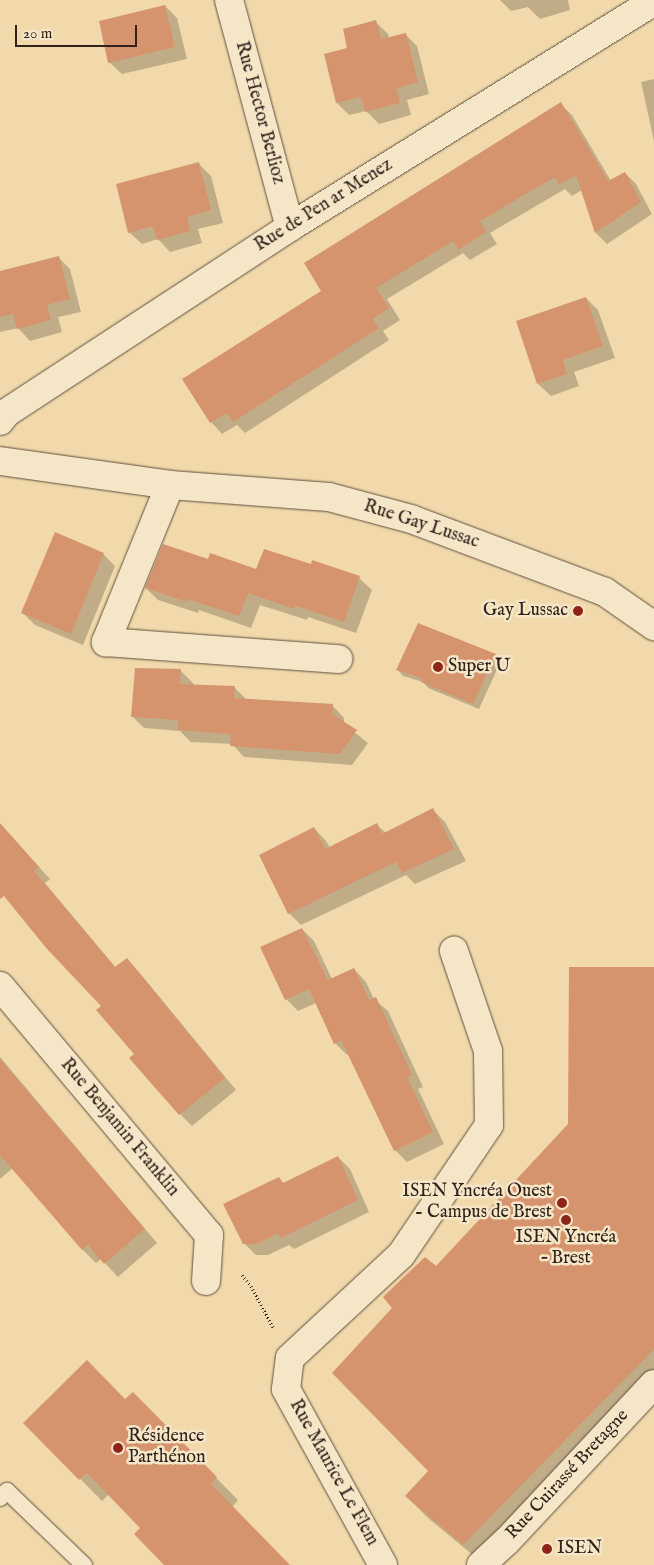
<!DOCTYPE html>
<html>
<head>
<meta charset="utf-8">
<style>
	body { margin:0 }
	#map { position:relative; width:654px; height:1565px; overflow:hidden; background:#f1d9ab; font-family:"IM FELL English",serif }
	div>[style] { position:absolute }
	.shadow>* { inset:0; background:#0003 }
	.building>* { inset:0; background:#d5946e }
	.path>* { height:3px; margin-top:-1.5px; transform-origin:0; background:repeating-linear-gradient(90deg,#2e221b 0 1px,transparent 0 3.5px) }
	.roads { filter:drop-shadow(0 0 1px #5f503f) drop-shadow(0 0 1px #5f503f) }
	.service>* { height:16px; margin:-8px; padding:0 8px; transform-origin:8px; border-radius:8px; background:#f6e6c8 }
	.minor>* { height:28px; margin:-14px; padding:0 14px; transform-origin:14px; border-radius:14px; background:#f6e6c8 }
	.tertiary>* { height:28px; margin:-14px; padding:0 14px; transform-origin:14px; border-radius:14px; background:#f6e6c8 }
	.dots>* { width:14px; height:14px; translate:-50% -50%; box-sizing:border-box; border:2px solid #f6e6c8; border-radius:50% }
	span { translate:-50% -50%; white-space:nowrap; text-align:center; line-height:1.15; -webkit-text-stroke:5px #f6e6c8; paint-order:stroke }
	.street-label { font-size:18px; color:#2e221b }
	.poi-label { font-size:18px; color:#2e221b }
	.right { translate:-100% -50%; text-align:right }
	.left { translate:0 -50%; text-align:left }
	.scale { position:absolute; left:15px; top:25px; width:122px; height:22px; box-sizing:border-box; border:2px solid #2e221b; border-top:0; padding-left:6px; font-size:15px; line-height:18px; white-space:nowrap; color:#2e221b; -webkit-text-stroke:4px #f6e6c8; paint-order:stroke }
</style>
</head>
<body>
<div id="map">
	<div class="shadow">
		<div style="clip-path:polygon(500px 0,568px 0,570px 10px,540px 19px,528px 7px,511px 11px)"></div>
		<div style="clip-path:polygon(165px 6px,177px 18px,187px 59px,122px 74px,109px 62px)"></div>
		<div style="clip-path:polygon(376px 22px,388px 34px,389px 38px,405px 34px,417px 46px,429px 94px,407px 100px,411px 115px,379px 124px,366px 111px,349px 115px,337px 103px,349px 49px)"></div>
		<div style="clip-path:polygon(654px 79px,654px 141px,641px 82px)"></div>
		<div style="clip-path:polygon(560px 104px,572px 115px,611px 181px,625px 173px,636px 184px,652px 214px,607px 244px,596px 233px,582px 190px,572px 196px,565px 189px,490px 233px,497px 244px,470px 260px,463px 253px,387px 299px,400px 320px,383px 331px,389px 340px,245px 433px,237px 425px,222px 434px,211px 422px,184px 379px,323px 291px)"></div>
		<div style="clip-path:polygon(199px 164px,211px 176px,223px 223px,198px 229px,202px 243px,170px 252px,158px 239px,142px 244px,129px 232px)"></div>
		<div style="clip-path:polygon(58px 257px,70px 269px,81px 312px,58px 317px,62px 332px,30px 341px,18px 328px,0 332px,0 272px)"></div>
		<div style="clip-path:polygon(586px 298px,598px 310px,615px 358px,574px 372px,579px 386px,551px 396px,538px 384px)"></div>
		<div style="clip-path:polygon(103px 554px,115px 566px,83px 645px,35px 625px,23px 613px)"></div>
		<div style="clip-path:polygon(208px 560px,257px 570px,311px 566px,359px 578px,372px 590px,356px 633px,308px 617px,307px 620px,260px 605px,251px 628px,199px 610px,198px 613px,158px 600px,146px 588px)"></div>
		<div style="clip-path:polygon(495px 655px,501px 661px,479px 709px,428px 688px,423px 682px,403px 676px,397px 669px)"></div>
		<div style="clip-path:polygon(181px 671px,193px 683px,193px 685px,234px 687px,246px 699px,332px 705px,344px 718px,344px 724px,368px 743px,352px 765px,244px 757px,232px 744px,191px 742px,180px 731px,144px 728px,132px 716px)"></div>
		<div style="clip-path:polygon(433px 810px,445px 822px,466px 861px,415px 884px,406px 875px,301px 925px,289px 913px,314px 828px,326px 841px,330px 848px,377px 825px,386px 833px)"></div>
		<div style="clip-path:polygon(0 824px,50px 879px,45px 883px,116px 968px,127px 960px,139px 972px,236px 1090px,192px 1126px,180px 1114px,103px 1006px,0 882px)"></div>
		<div style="clip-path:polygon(302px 929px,314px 941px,332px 979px,354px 969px,366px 982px,374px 999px,388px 1011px,423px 1087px,418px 1089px,444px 1144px,407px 1162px,395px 1150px,349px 1054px,347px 1055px,335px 1043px,316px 1003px,298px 1011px,286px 999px)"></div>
		<div style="clip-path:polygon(654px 968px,654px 1394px,485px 1565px,428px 1518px,406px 1496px,430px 1471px,436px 1268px,569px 1125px)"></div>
		<div style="clip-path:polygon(0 1057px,157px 1243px,118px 1277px,101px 1259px,96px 1263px,82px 1249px,13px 1168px,0 1179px)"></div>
		<div style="clip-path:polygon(338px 1157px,350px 1169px,369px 1212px,294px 1249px,289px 1245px,268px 1255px,256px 1255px,244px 1243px,279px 1178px,284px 1184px)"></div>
		<div style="clip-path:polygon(125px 1401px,155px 1416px,238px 1500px,232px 1507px,288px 1565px,166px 1565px,142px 1528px,109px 1494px,102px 1501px,25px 1423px)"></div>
	</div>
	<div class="building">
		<div style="clip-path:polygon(165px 5px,175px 47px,108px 63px,99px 21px)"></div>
		<div style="clip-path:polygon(376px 20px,381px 39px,406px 33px,418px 82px,396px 88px,400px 103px,365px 112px,361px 97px,336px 103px,324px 54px,347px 48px,343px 29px)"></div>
		<div style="clip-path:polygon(561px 102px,608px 181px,625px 172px,641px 202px,595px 233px,576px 175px,559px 185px,555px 177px,480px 221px,486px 232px,458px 250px,453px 241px,376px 288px,389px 308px,373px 319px,379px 328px,233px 422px,227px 413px,210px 423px,182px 379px,321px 291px,304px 263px)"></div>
		<div style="clip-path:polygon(199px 162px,211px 210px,187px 217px,190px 231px,172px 236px,157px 240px,153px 226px,128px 233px,116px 184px)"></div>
		<div style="clip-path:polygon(59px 256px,70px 299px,47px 305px,51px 320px,17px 329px,13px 314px,0 317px,0 271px)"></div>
		<div style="clip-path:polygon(586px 297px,603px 346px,563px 360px,567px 374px,537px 384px,516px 321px)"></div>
		<div style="clip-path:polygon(55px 532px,104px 553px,71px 634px,21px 613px)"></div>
		<div style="clip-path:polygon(163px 544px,208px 559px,210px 553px,256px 569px,264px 549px,311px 564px,312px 560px,360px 576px,344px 622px,296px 606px,294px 609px,248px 593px,239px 616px,187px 599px,187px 602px,145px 588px)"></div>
		<div style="clip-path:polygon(418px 623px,496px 654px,473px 704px,421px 682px,421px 678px,396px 670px)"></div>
		<div style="clip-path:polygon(135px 668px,181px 669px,180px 684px,235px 686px,234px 698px,333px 704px,332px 714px,357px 730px,340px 754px,230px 746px,231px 734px,178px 730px,178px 720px,131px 717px)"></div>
		<div style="clip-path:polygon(433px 808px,454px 849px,402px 873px,396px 862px,288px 914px,259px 855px,314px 827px,325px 849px,377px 823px,382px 834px)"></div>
		<div style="clip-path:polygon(0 823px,39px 867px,34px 871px,115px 967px,127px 958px,225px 1078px,179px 1115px,129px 1058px,134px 1054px,96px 1010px,101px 1006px,47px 949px,4px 896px,0 899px)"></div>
		<div style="clip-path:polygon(302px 928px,328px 980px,354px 968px,369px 1000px,376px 997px,412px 1075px,407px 1077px,433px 1132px,394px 1151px,341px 1040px,334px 1044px,309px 989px,285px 1000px,260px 947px)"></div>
		<div style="clip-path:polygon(569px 967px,654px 967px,654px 1349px,463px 1545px,405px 1496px,428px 1471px,332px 1373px,392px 1308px,383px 1297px,425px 1257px,436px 1266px,568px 1124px)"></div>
		<div style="clip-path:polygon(0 1059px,145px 1229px,104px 1264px,88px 1245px,82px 1250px,0 1155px)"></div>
		<div style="clip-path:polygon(338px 1156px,358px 1200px,281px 1238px,278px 1233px,256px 1244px,243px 1244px,223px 1204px,279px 1177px,283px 1183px)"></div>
		<div style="clip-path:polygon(87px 1360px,125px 1399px,133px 1392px,217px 1477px,211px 1484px,290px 1565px,164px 1565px,134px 1534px,140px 1528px,87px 1473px,79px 1480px,23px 1423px)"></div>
	</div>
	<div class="path">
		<div style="left:242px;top:1275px;width:14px;rotate:51deg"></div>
		<div style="left:251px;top:1286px;width:47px;rotate:61.8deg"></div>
	</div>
	<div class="roads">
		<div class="service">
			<div style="left:0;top:1498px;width:10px;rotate:-45deg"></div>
			<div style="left:7px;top:1491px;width:107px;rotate:43.9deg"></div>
		</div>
		<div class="minor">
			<div style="left:229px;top:0;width:235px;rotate:75deg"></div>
			<div style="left:0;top:421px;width:10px;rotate:-53deg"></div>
			<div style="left:6px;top:413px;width:339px;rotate:-33.2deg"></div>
			<div style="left:290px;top:227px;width:428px;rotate:-31.8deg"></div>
			<div style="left:0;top:461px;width:172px;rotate:8deg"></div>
			<div style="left:170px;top:485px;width:159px;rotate:4.3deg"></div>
			<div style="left:329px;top:497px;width:85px;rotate:15deg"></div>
			<div style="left:411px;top:519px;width:207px;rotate:20.6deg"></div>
			<div style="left:605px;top:592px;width:60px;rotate:34.8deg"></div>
			<div style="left:170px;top:485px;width:170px;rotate:112.2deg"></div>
			<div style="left:106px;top:642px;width:233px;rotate:4.2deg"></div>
			<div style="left:0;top:986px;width:325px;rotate:50deg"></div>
			<div style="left:209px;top:1235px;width:46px;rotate:93.7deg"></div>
			<div style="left:383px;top:1565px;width:201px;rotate:-118.9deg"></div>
			<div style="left:286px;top:1389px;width:31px;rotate:-83deg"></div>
			<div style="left:290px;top:1358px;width:151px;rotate:-42.9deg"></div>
			<div style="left:401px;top:1255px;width:157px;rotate:-55.9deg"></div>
			<div style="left:489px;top:1125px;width:74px;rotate:-90.8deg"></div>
			<div style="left:488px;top:1051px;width:106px;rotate:-108.8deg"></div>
		</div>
		<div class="tertiary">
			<div style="left:481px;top:1565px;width:34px;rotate:-43deg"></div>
			<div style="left:506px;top:1542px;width:216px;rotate:-46.9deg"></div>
		</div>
	</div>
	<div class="dots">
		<div style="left:578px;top:611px;background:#8f2418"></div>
		<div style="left:438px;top:667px;background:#8f2418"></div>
		<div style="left:562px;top:1203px;background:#8f2418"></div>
		<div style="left:566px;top:1220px;background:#8f2418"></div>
		<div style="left:118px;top:1448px;background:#8f2418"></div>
		<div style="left:547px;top:1549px;background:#8f2418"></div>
	</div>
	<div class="street-label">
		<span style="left:259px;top:113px;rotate:75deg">Rue Hector Berlioz</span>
		<span style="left:324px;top:206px;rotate:-32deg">Rue de Pen ar Menez</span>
		<span style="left:421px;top:525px;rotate:18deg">Rue Gay Lussac</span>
		<span style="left:119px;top:1128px;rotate:50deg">Rue Benjamin Franklin</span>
		<span style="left:333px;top:1473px;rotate:61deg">Rue Maurice Le Flem</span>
		<span style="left:568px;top:1475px;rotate:-47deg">Rue Cuirassé Bretagne</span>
	</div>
	<div class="poi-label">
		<span class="right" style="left:568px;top:611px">Gay Lussac</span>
		<span class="left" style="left:448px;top:667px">Super U</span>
		<span class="right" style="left:552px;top:1203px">ISEN Yncréa Ouest<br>- Campus de Brest</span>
		<span style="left:566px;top:1249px">ISEN Yncréa<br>– Brest</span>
		<span class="left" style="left:128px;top:1448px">Résidence<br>Parthénon</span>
		<span class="left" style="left:557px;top:1549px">ISEN</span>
	</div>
	<div class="scale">20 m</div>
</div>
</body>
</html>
